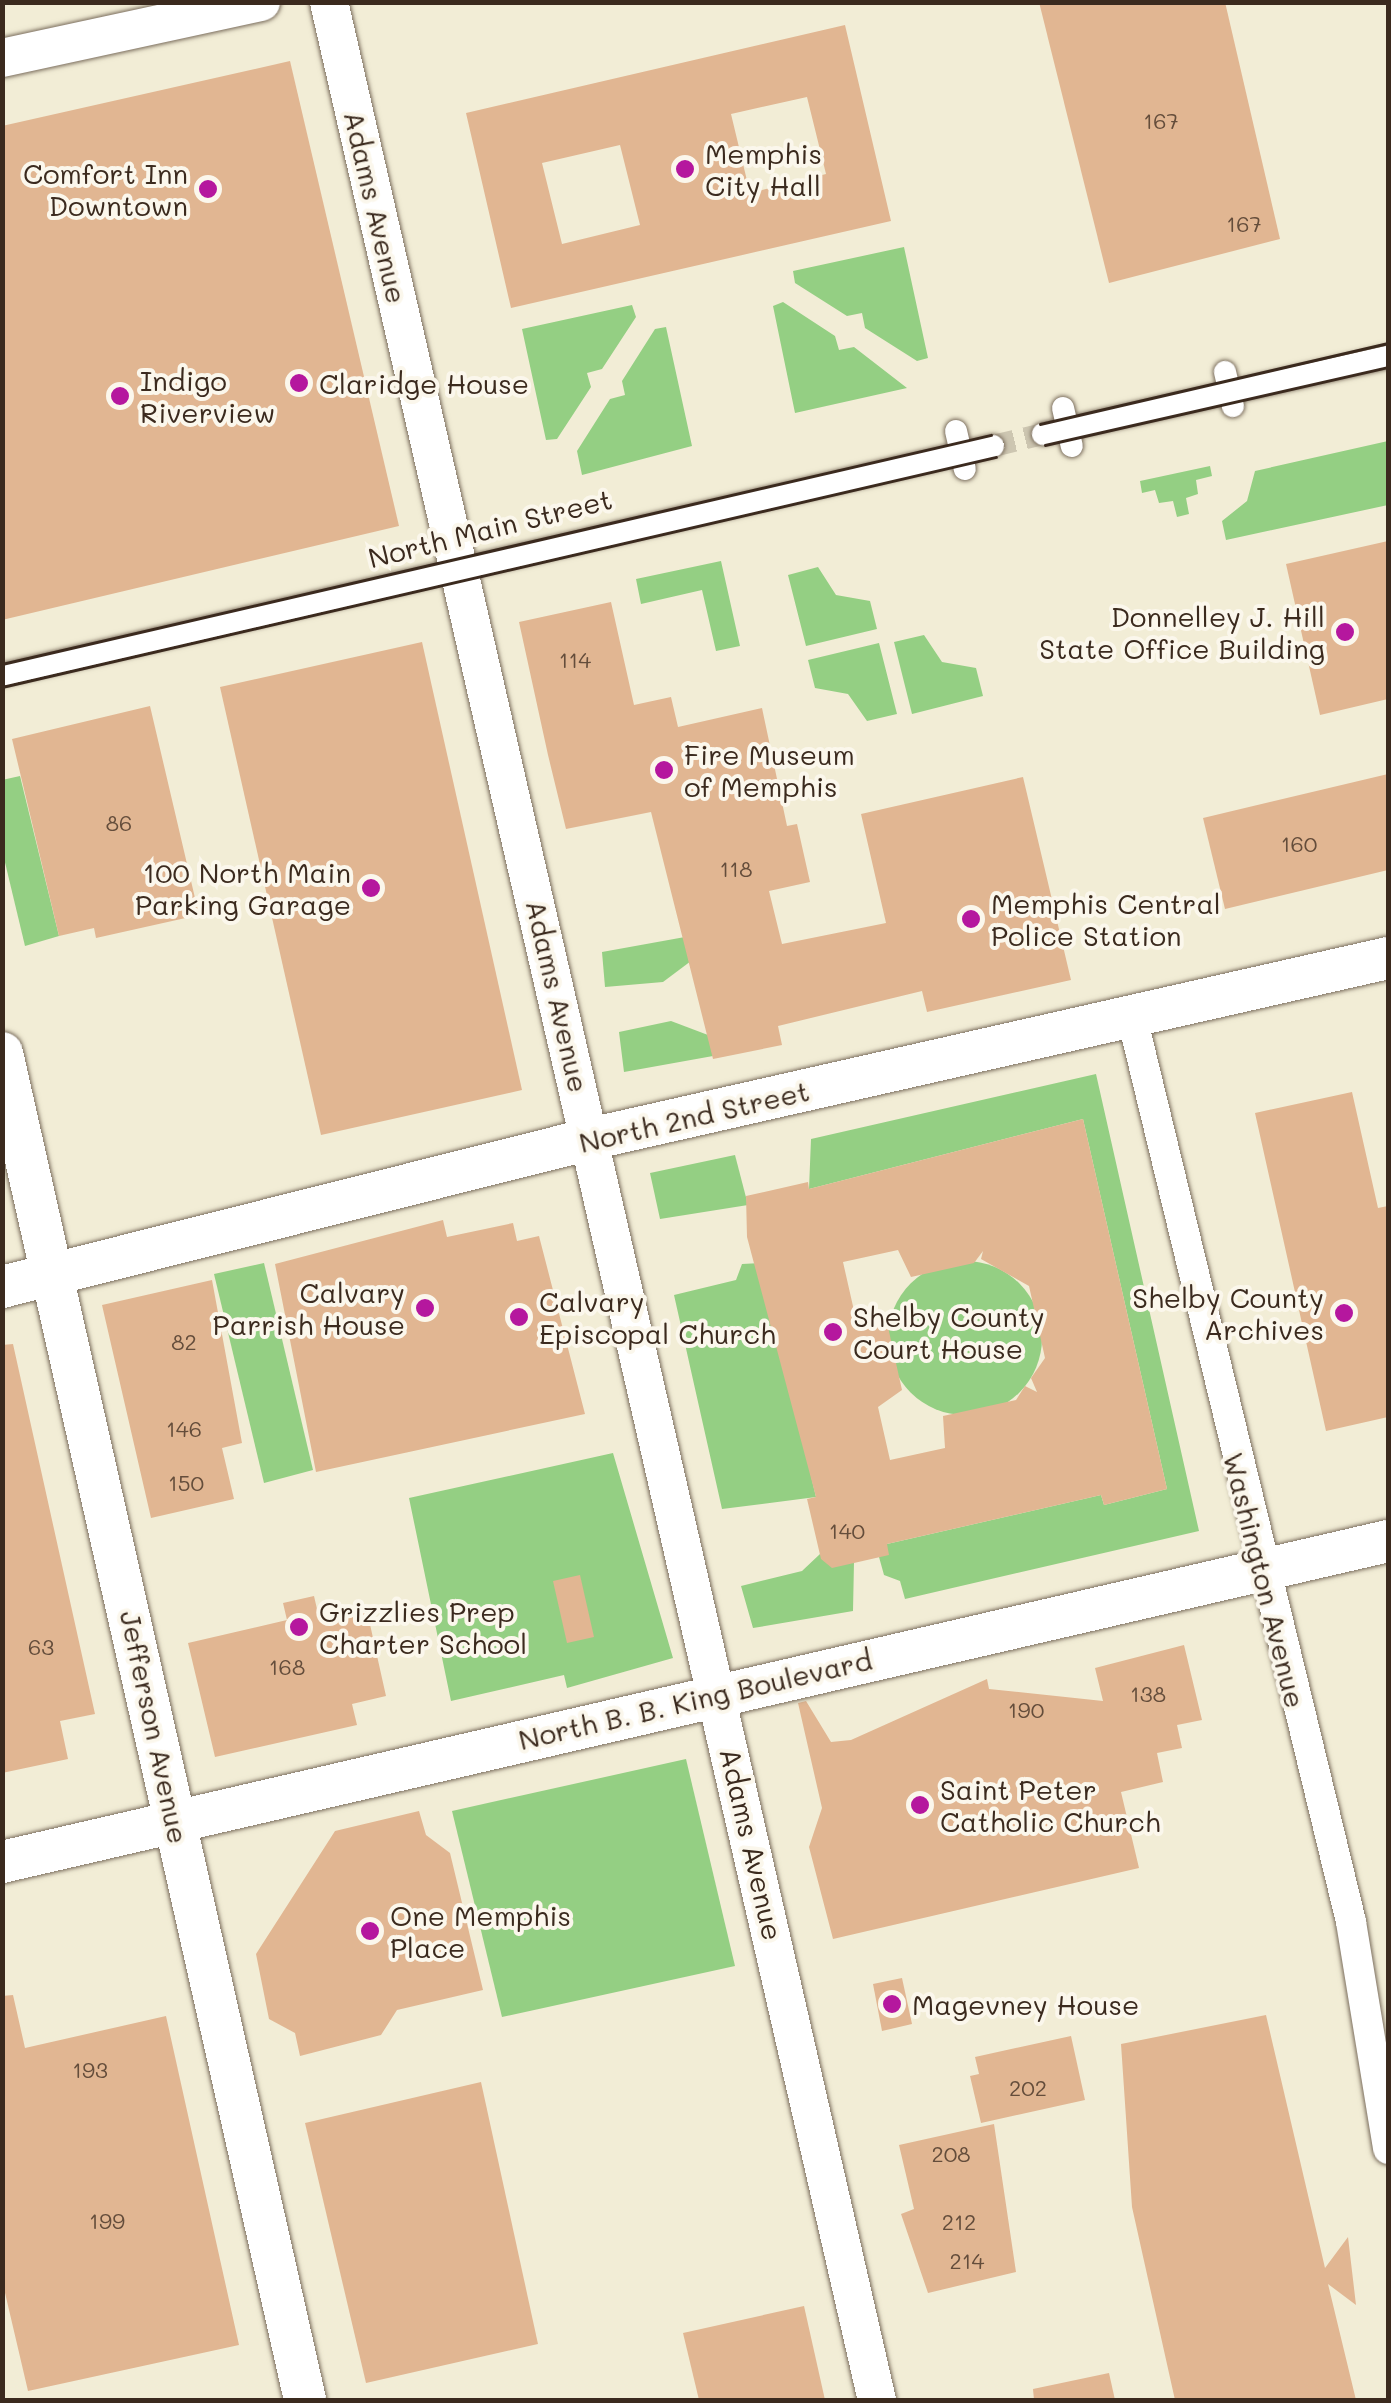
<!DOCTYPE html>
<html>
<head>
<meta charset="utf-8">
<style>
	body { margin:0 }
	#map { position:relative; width:1391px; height:2403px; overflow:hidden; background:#f2edd6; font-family:Mali,sans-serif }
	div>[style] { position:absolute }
	.green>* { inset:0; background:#94cf83 }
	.round { border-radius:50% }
	.building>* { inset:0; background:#e1b692 }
	.pedestrian-tunnel>* { height:22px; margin-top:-11px; transform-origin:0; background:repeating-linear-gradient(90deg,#cdc6b1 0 22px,transparent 0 33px) }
	.roads { filter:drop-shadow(0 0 2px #7b6e5e) drop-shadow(0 0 2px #7b6e5e) }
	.pedestrian>* { height:22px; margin:-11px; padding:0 11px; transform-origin:11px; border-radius:11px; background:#fff }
	.minor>* { height:30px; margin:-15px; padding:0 15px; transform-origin:15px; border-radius:15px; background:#fff }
	.tertiary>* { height:38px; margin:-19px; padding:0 19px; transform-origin:19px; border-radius:19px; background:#fff }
	.secondary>* { height:42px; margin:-21px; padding:0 21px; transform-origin:21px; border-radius:21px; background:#fff }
	.tram>* { height:2.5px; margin:-1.25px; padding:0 1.25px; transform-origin:1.25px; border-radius:1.25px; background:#3b2a1e }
	.dots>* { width:28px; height:28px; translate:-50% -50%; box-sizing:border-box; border:5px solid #fbf7ec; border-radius:50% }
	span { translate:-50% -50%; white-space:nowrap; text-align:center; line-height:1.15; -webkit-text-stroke:8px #fbf7ec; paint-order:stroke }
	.number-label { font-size:22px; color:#644d3b }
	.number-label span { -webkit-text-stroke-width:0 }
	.poi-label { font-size:28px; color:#3b2a1e }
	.left { translate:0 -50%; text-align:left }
	.right { translate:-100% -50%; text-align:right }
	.street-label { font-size:28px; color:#3b2a1e }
	.frame { position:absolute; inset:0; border:5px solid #3b2a1e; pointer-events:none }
</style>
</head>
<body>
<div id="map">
	<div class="green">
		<div style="clip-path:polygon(904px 247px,928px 358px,917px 361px,865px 328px,862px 313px,847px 316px,795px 283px,793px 271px)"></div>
		<div style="clip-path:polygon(783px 302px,835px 336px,839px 350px,854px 347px,907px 388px,795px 413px,773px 306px)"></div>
		<div style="clip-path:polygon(632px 305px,636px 317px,602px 369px,587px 373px,591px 387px,557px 439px,546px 440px,522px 329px)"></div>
		<div style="clip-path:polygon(666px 327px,692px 446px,582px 475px,577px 451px,610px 399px,625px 395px,622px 381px,655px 329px)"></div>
		<div style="clip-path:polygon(1388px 441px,1388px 505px,1226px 540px,1222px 521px,1247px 501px,1255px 471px)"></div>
		<div style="clip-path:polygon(1210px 466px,1212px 476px,1196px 480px,1198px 494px,1186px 498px,1189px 514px,1177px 517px,1173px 501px,1159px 503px,1155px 490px,1142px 493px,1140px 481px)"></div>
		<div style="clip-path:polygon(721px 561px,740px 646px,716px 651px,702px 590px,641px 604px,636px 579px)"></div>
		<div style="clip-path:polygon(818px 567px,836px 595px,870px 601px,877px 629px,806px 646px,788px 575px)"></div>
		<div style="clip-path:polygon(924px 635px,942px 662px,976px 668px,983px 696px,912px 714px,894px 642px)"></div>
		<div style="clip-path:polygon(879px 643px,897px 714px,867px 721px,848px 694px,815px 688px,808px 660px)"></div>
		<div style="clip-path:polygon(20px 776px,59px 936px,25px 946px,3px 854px,2px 780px)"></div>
		<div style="clip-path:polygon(685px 937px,691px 961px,663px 982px,605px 987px,602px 952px)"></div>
		<div style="clip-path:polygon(671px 1021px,708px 1035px,713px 1056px,624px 1072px,619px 1032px)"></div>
		<div style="clip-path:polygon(1096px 1074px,1199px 1531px,905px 1599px,900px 1581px,884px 1575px,879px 1557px,887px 1544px,1101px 1495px,1104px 1505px,1167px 1489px,1083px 1119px,809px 1189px,811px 1139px)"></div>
		<div style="clip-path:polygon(735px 1155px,748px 1205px,660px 1219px,650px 1173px)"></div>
		<div class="round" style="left:888px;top:1261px;width:154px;height:154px"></div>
		<div style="clip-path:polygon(264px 1263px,313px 1470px,264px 1483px,214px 1274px)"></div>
		<div style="clip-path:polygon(761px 1263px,816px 1497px,722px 1509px,674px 1295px,736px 1280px,742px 1264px)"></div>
		<div style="clip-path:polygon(613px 1453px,673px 1658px,567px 1688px,564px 1675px,451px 1701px,409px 1498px)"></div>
		<div style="clip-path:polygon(820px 1554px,854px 1562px,853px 1611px,753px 1628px,741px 1586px,802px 1571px)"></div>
		<div style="clip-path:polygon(686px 1759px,735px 1966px,502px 2017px,452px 1811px)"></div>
	</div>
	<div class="building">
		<div style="clip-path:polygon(1039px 2px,1225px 2px,1280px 239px,1109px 283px)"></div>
		<div style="clip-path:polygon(evenodd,845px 25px,891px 221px,511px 308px,466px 113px,845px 25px,807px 97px,826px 174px,750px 193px,731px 114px,807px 97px,845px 25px,620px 145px,640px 225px,562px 244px,542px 163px,620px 145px)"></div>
		<div style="clip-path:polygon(290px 61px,399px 526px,2px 620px,2px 126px)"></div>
		<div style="clip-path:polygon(1388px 541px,1388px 699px,1320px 715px,1286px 564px)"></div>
		<div style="clip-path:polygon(611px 602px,634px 705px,671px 697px,678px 727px,762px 708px,787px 826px,797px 824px,810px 882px,769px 891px,782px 944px,886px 923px,861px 814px,1023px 777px,1071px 980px,927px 1012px,922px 991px,778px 1026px,782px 1045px,713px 1059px,651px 812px,566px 829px,548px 755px,519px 622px)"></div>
		<div style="clip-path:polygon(422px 642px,522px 1090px,321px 1135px,220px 687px)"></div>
		<div style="clip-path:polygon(150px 706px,199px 915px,96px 938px,94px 928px,59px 936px,12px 739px)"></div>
		<div style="clip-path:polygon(1388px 774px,1388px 870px,1225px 909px,1203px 818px)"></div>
		<div style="clip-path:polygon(1352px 1092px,1378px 1208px,1388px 1206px,1388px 1417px,1326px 1431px,1255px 1113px)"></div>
		<div style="clip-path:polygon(evenodd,1083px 1119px,1167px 1489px,1104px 1505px,1101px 1495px,887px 1544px,889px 1555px,832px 1568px,821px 1559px,807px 1499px,816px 1497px,747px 1237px,746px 1196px,808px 1182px,809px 1189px,1083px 1119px,898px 1250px,911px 1277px,974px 1263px,983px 1251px,981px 1259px,1029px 1286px,1045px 1358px,1031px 1378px,1037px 1392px,1025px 1386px,1016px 1400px,943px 1416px,945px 1448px,890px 1460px,878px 1407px,902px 1390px,886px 1318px,855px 1315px,843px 1262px,898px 1250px)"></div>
		<div style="clip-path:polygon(443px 1220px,447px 1237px,513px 1223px,517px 1241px,539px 1236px,585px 1414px,316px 1472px,275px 1264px)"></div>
		<div style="clip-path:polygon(212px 1280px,242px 1443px,222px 1448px,234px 1499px,151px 1518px,102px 1305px)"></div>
		<div style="clip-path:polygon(13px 1344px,95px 1714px,60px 1721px,68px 1759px,2px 1773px,2px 1345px)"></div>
		<div style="clip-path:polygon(580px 1575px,594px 1637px,567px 1643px,553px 1581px)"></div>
		<div style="clip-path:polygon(314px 1596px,320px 1622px,367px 1611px,386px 1696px,352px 1704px,357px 1725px,215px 1757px,188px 1643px,287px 1620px,283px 1603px)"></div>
		<div style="clip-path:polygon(1184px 1645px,1202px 1720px,1177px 1725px,1182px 1748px,1157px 1753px,1163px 1782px,1121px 1792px,1139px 1868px,833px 1939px,809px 1847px,822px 1808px,798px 1703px,806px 1701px,831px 1742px,851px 1740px,987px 1679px,989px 1689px,1103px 1701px,1095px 1668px)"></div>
		<div style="clip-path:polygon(419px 1811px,426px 1835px,450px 1853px,483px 1990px,397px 2010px,381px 2035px,300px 2056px,295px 2033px,269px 2019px,256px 1954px,335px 1831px)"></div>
		<div style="clip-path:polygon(902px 1978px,912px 2024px,882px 2031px,873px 1984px)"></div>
		<div style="clip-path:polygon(13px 1995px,25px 2048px,166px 2016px,239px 2345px,28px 2391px,2px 2280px,2px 1996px)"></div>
		<div style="clip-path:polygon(1266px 2015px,1325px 2268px,1348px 2237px,1356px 2305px,1328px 2284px,1356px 2400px,1175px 2400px,1132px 2207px,1121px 2044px)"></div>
		<div style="clip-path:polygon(1071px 2036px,1085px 2100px,981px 2123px,970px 2076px,979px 2074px,975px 2057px)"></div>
		<div style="clip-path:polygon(481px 2082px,538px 2344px,366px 2383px,305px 2123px)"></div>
		<div style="clip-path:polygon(994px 2124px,1016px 2272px,928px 2293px,901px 2214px,914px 2209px,899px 2145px)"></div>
		<div style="clip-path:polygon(804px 2306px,825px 2400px,699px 2400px,683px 2333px)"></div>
		<div style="clip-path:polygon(1109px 2373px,1115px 2400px,1034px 2400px,1033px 2389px)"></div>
	</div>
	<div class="pedestrian-tunnel">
		<div style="left:993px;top:446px;width:51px;rotate:-13.5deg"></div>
	</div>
	<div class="roads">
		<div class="pedestrian">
			<div style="left:1225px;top:372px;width:35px;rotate:77deg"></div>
			<div style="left:1063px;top:408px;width:39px;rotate:77deg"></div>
			<div style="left:956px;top:431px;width:39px;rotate:77deg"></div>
			<div style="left:1043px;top:434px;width:353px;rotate:-12.6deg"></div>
			<div style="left:2px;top:675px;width:1017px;rotate:-13.01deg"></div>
		</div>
		<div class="minor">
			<div style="left:1131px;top:1013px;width:935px;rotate:76.39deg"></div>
			<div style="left:1351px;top:1922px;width:230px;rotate:80.7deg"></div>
		</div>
		<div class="tertiary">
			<div style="left:329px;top:2px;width:2460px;rotate:77.13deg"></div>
			<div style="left:2px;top:58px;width:265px;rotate:-12.2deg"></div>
		</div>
		<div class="secondary">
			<div style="left:2px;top:1053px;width:1381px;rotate:77.32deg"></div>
			<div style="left:2px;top:1287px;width:606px;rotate:-14.13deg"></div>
			<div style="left:590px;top:1139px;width:818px;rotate:-12.78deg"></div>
			<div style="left:2px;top:1862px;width:1423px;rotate:-13.04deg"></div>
		</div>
	</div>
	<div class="tram">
		<div style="left:1040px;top:424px;width:357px;rotate:-13.1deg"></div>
		<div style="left:1045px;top:445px;width:352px;rotate:-12.8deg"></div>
		<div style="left:2px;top:664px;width:1015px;rotate:-13.04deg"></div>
		<div style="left:2px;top:687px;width:1020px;rotate:-13.03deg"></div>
	</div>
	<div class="dots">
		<div style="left:685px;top:169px;background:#b5179e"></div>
		<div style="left:208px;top:189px;background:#b5179e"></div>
		<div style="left:299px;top:383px;background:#b5179e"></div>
		<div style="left:120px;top:396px;background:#b5179e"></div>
		<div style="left:1345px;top:632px;background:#b5179e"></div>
		<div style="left:664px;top:770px;background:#b5179e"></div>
		<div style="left:371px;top:888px;background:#b5179e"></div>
		<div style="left:971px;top:919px;background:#b5179e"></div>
		<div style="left:425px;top:1308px;background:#b5179e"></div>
		<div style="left:1344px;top:1313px;background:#b5179e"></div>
		<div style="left:519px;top:1317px;background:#b5179e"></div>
		<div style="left:833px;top:1332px;background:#b5179e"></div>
		<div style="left:299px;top:1627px;background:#b5179e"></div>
		<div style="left:920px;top:1805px;background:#b5179e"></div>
		<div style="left:370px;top:1931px;background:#b5179e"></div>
		<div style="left:892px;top:2004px;background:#b5179e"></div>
	</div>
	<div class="number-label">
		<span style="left:1161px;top:121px">167</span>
		<span style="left:1244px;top:224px">167</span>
		<span style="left:575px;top:660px">114</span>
		<span style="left:119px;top:823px">86</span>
		<span style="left:1299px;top:844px">160</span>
		<span style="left:736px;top:869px">118</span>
		<span style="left:184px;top:1342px">82</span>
		<span style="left:184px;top:1429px">146</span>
		<span style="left:186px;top:1483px">150</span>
		<span style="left:847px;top:1531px">140</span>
		<span style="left:41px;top:1647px">63</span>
		<span style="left:287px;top:1667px">168</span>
		<span style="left:1148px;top:1694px">138</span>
		<span style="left:1026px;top:1710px">190</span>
		<span style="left:90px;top:2070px">193</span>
		<span style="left:1028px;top:2088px">202</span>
		<span style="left:951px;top:2154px">208</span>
		<span style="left:107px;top:2221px">199</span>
		<span style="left:959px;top:2222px">212</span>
		<span style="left:967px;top:2261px">214</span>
	</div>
	<div class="poi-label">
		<span class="left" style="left:705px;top:169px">Memphis<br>City Hall</span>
		<span class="right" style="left:188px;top:189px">Comfort Inn<br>Downtown</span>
		<span class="left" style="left:140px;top:396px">Indigo<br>Riverview</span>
		<span class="left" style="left:319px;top:383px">Claridge House</span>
		<span class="right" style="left:1325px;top:632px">Donnelley J. Hill<br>State Office Building</span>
		<span class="left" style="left:684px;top:770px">Fire Museum<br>of Memphis</span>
		<span class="right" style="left:351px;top:888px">100 North Main<br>Parking Garage</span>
		<span class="left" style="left:991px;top:919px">Memphis Central<br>Police Station</span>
		<span class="right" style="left:405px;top:1308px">Calvary<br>Parrish House</span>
		<span class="right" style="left:1324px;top:1313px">Shelby County<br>Archives</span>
		<span class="left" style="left:539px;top:1317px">Calvary<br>Episcopal Church</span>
		<span class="left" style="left:853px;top:1332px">Shelby County<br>Court House</span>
		<span class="left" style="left:319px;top:1627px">Grizzlies Prep<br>Charter School</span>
		<span class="left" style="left:940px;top:1805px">Saint Peter<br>Catholic Church</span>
		<span class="left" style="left:390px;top:1931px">One Memphis<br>Place</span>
		<span class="left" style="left:912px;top:2004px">Magevney House</span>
	</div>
	<div class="street-label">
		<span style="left:376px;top:207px;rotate:77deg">Adams Avenue</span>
		<span style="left:490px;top:528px;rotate:-14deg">North Main Street</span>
		<span style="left:558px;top:996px;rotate:77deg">Adams Avenue</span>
		<span style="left:694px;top:1116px;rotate:-13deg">North 2nd Street</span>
		<span style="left:1265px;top:1580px;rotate:76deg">Washington Avenue</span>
		<span style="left:695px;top:1699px;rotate:-13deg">North B. B. King Boulevard</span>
		<span style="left:155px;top:1727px;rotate:78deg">Jefferson Avenue</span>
		<span style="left:752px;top:1844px;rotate:77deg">Adams Avenue</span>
	</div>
	<div class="frame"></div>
</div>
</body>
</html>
